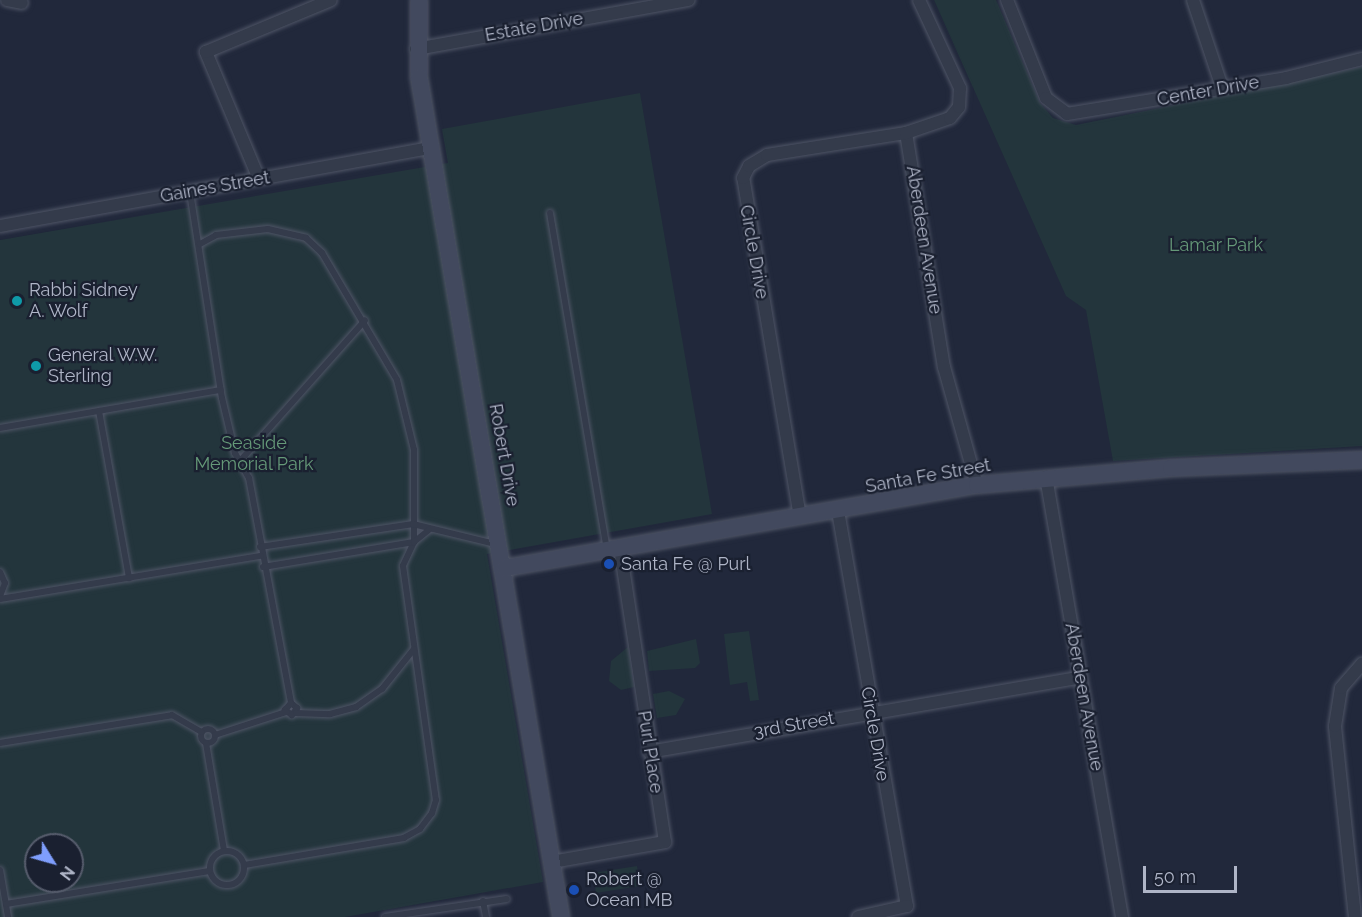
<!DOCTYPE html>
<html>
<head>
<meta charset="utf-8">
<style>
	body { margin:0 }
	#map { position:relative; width:1362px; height:917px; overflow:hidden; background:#21283b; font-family:Raleway,sans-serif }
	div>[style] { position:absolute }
	.green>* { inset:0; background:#23353c }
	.roads { filter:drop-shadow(0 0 2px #4f5566) drop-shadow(0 0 2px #4f5566) }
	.lane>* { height:6px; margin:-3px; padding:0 3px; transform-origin:3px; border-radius:3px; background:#343b4b }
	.lane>.ring { margin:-3px; padding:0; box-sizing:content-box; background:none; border:6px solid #343b4b; border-radius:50% }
	.street>* { height:12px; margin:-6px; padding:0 6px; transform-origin:6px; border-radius:6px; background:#343b4b }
	.secondary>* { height:16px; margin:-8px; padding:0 8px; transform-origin:8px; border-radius:8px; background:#42495e }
	.dots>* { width:16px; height:16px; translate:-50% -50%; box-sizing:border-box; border:3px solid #1a2030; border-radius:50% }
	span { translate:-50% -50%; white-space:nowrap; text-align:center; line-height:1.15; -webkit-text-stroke:4.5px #1a2030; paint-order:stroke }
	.street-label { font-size:18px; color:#afb5c7 }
	.park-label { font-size:18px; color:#659978 }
	.poi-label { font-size:18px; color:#afb5c7 }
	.left { translate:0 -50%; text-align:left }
	.north { position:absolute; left:24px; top:833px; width:60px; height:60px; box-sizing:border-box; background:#1a2030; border:2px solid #565c6c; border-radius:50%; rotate:127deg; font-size:16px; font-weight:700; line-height:24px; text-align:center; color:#afb5c7 }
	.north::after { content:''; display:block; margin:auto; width:21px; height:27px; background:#7f9efd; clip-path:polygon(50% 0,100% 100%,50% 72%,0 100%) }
	.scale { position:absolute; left:1143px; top:866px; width:94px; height:27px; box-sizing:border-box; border:3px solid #afb5c7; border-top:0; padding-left:8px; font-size:18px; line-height:21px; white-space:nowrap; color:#afb5c7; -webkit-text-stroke:4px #1a2030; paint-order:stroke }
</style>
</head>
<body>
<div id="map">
	<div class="green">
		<div style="clip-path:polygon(934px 0,996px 0,1040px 103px,1053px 118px,1076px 125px,1362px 67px,1362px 446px,1113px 461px,1086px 310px,1066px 296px)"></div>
		<div style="clip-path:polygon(evenodd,640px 93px,712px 514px,487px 554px,543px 882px,345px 917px,0 917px,0 240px,448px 163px,442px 129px,640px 93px,36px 845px,72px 845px,72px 881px,36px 881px,36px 845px)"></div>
		<div style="clip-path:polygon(749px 631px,759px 700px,750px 701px,747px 682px,730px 685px,724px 634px)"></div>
		<div style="clip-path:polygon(696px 639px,700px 663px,695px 668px,649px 671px,647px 651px)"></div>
		<div style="clip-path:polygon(628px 647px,634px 687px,621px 690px,609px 681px,611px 661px)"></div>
		<div style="clip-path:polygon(669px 691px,685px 699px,676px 715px,657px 718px,653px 694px)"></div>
		<div style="clip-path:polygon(637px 866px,640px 886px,596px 893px,593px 873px)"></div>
	</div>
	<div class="roads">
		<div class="lane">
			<div style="left:190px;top:192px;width:208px;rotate:81.2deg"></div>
			<div style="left:222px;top:398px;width:57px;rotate:76.7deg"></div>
			<div style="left:235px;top:453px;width:29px;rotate:61deg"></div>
			<div style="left:249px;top:478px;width:229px;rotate:79.4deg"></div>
			<div style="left:291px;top:703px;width:8px;rotate:40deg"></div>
			<div style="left:297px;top:708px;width:9px;rotate:126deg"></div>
			<div style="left:292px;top:715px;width:9px;rotate:-144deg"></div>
			<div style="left:285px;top:710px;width:9px;rotate:-49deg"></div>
			<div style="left:550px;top:213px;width:341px;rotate:80.4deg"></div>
			<div style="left:200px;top:244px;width:18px;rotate:-29deg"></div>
			<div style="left:216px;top:235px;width:52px;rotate:-6.6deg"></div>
			<div style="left:268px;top:229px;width:39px;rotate:13deg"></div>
			<div style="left:306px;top:238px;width:22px;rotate:43deg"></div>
			<div style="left:322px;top:253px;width:147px;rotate:59.4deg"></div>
			<div style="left:397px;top:380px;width:72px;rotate:76.3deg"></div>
			<div style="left:414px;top:450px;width:92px;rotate:90deg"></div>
			<div style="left:414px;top:542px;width:26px;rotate:115deg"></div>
			<div style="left:403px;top:566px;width:236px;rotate:82deg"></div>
			<div style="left:436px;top:800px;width:14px;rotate:107deg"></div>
			<div style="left:432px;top:813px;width:20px;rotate:127deg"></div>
			<div style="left:420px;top:829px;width:18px;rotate:151deg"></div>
			<div style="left:404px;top:838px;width:162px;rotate:170.4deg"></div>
			<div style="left:99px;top:411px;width:170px;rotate:79.8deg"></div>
			<div style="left:0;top:428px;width:224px;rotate:-9.8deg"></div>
			<div style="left:240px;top:461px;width:188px;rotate:-48.4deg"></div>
			<div style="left:260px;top:547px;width:155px;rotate:-8.5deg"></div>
			<div style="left:413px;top:524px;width:84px;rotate:13.7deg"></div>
			<div style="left:263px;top:567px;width:153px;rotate:-9.4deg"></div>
			<div style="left:414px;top:542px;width:19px;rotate:-39deg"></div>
			<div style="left:0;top:572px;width:12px;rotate:66deg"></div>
			<div style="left:5px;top:583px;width:14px;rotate:111deg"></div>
			<div style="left:0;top:599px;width:264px;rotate:-9.4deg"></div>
			<div style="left:296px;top:713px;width:34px;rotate:2deg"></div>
			<div style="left:330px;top:714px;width:27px;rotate:-15deg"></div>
			<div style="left:356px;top:707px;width:32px;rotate:-35deg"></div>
			<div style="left:382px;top:689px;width:51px;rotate:-51.3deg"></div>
			<div class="ring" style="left:201px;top:729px;width:8px;height:8px"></div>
			<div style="left:215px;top:735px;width:75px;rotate:-17.9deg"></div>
			<div style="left:0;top:743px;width:174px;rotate:-9.2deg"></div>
			<div style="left:172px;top:715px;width:34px;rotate:30deg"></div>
			<div style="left:206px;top:743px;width:109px;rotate:80.5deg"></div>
			<div class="ring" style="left:210px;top:851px;width:28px;height:28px"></div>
			<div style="left:0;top:870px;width:48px;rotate:80.3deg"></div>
			<div style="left:483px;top:901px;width:16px;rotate:79deg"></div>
			<div style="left:6px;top:904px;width:206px;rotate:-9.2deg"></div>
			<div style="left:385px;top:917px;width:123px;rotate:-8.4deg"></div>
		</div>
		<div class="street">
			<div style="left:7px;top:0;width:15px;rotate:11deg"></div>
			<div style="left:1007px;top:0;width:105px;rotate:68.3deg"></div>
			<div style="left:1046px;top:98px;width:26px;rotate:37deg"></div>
			<div style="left:1067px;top:114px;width:222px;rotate:-9.3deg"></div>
			<div style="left:1286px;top:78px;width:78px;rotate:-14deg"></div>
			<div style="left:1193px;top:0;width:92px;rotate:71.6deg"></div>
			<div style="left:416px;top:49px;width:277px;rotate:-10.2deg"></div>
			<div style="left:906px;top:133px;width:237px;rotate:80.8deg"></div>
			<div style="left:944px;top:367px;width:123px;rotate:74.4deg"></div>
			<div style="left:259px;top:179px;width:138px;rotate:-112.7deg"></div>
			<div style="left:206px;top:52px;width:135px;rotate:-22.6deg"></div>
			<div style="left:0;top:226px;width:437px;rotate:-10.3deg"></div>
			<div style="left:1046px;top:477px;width:447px;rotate:80.2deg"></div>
			<div style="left:838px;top:511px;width:401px;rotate:80.1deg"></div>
			<div style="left:907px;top:906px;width:50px;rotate:167.3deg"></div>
			<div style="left:800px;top:517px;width:344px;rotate:-99.5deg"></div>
			<div style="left:743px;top:178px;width:13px;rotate:-63deg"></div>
			<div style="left:749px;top:166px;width:21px;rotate:-31deg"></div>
			<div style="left:767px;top:155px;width:141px;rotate:-9deg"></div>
			<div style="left:906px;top:133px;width:46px;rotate:-18.8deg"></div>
			<div style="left:950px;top:118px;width:14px;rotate:-51deg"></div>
			<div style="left:959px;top:107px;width:19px;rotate:-87deg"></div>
			<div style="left:960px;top:88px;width:97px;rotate:-115deg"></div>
			<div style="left:649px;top:752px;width:438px;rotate:-9.8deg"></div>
			<div style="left:552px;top:862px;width:115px;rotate:-10deg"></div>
			<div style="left:665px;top:842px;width:297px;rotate:-98.7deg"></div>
			<div style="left:1355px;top:917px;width:192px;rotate:-96deg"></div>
			<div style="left:1335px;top:726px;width:38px;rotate:-81deg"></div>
			<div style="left:1341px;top:688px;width:32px;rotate:-49deg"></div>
		</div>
		<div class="secondary">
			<div style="left:419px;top:0;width:77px;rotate:90deg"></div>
			<div style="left:419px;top:77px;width:852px;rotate:80.4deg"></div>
			<div style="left:505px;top:568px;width:479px;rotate:-10deg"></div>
			<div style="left:977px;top:485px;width:195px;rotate:-5deg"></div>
			<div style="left:1171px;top:468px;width:191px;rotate:-2.4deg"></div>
		</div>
	</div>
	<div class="dots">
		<div style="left:17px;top:301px;background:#0f9aa8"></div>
		<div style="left:36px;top:366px;background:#0f9aa8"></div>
		<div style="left:609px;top:564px;background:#1a4fb4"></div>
		<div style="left:574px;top:890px;background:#1a4fb4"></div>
	</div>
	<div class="street-label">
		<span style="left:534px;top:27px;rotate:-10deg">Estate Drive</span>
		<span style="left:1208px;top:91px;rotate:-10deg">Center Drive</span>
		<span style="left:215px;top:187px;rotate:-10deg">Gaines Street</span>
		<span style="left:924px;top:240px;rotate:81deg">Aberdeen Avenue</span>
		<span style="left:754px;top:252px;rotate:80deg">Circle Drive</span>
		<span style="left:504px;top:455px;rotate:80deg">Robert Drive</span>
		<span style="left:928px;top:476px;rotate:-10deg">Santa Fe Street</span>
		<span style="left:1084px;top:697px;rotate:80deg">Aberdeen Avenue</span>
		<span style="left:794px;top:725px;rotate:-10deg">3rd Street</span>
		<span style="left:875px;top:734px;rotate:80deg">Circle Drive</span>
		<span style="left:650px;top:752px;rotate:81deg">Purl Place</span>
	</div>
	<div class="park-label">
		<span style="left:1216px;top:245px">Lamar Park</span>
		<span style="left:254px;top:454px">Seaside<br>Memorial Park</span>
	</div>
	<div class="poi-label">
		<span class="left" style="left:29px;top:301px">Rabbi Sidney<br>A. Wolf</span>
		<span class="left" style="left:48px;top:366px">General W.W.<br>Sterling</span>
		<span class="left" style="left:621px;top:564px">Santa Fe @ Purl</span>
		<span class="left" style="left:586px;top:890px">Robert @<br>Ocean MB</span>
	</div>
	<div class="north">N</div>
	<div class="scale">50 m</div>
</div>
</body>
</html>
